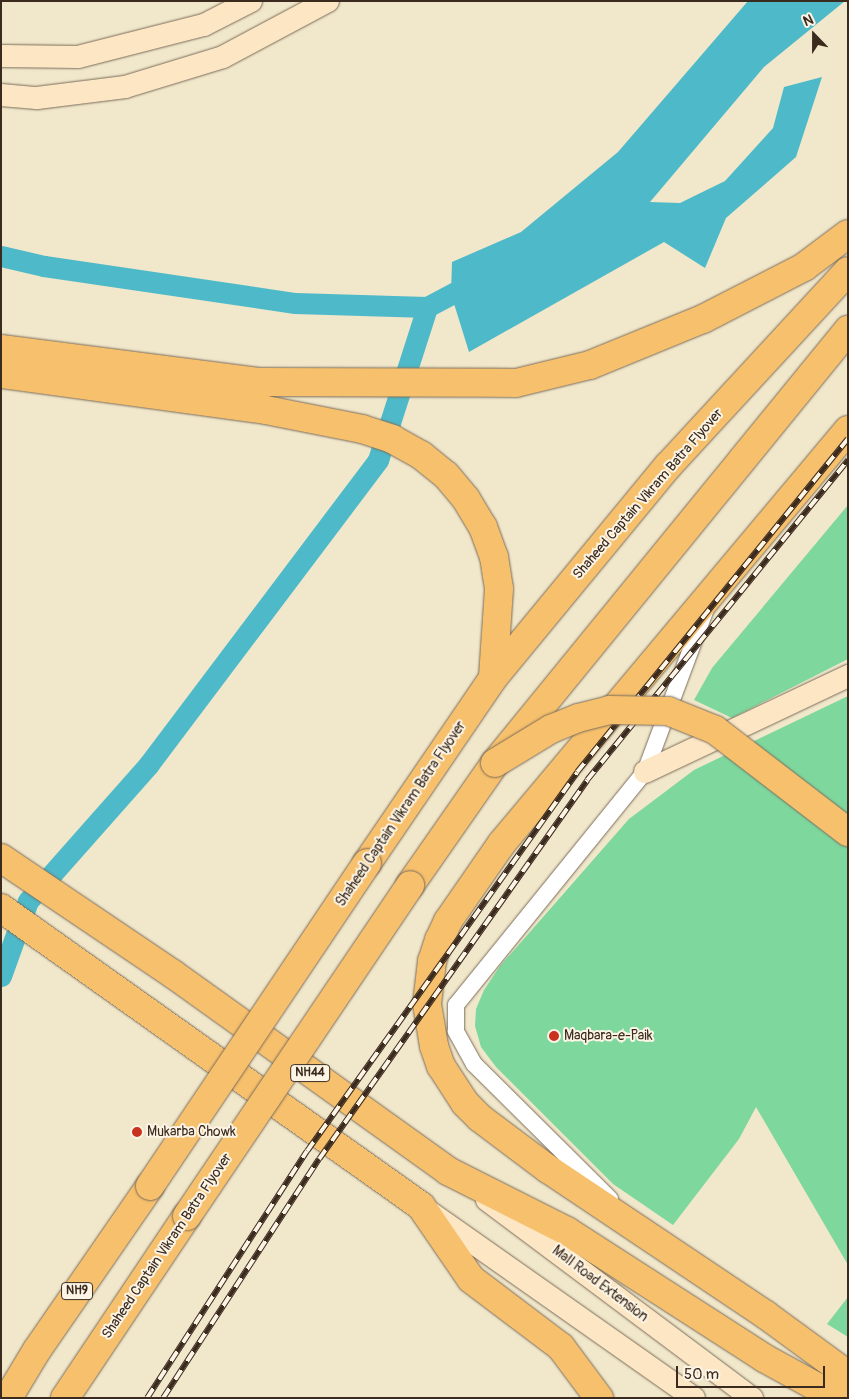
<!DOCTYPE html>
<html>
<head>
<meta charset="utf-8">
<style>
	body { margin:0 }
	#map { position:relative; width:849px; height:1399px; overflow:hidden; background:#f1e7ca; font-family:Pangolin,sans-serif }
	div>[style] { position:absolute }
	.green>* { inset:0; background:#7ed89e }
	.water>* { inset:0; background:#4ebac9 }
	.canal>* { height:21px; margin:-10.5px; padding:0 10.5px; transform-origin:10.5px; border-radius:10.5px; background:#4ebac9 }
	.roads { filter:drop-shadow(0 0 1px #7b6c5a) drop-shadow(0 0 1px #7b6c5a) }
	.street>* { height:16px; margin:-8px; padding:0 8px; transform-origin:8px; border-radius:8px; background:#fff }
	.secondary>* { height:22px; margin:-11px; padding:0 11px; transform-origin:11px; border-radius:11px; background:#fce6c4 }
	.highway>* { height:28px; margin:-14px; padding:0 14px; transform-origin:14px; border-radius:14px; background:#f7c06c }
	.rail>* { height:5.5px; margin-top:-2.75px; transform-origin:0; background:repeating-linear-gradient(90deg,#fcf5e5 0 11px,#3b2a1e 0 22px); box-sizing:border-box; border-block:1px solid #3b2a1e }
	.bridges { filter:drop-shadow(0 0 1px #7b6c5a) drop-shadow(0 0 1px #7b6c5a) }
	.highway-bridge>* { height:28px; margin:-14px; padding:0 14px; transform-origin:14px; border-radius:14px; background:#f7c06c }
	.dots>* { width:14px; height:14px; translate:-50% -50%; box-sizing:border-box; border:2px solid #fcf5e5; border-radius:50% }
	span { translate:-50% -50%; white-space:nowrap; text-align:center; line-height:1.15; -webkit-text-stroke:4px #fcf5e5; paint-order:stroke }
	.shield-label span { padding:1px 4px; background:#fcf5e5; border:1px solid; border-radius:4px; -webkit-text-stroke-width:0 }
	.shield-label { font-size:12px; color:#3b2a1e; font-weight:700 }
	.street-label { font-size:14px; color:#3b2a1e }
	.poi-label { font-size:14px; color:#3b2a1e }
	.left { translate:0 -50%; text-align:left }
	.frame { position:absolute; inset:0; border:2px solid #3b2a1e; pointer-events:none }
	.north { position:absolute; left:789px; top:10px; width:50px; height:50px; -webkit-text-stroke:4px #fcf5e5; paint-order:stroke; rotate:338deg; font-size:14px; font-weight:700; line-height:20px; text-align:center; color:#3b2a1e }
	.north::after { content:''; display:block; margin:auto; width:18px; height:22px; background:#3b2a1e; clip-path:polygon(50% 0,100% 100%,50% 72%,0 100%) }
	.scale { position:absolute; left:676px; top:1366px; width:149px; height:22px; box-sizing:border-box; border:2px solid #3b2a1e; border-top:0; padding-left:6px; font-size:15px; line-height:18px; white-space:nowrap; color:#3b2a1e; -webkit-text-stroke:4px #fcf5e5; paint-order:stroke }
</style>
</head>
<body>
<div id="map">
	<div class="green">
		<div style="clip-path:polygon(848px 505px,848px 659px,732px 718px,694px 700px,712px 668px)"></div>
		<div style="clip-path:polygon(848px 696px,848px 1265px,756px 1107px,739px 1139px,673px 1225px,613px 1184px,496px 1067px,481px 1047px,475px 1026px,476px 1009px,484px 990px,500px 966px,629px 819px,694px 770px)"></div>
		<div style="clip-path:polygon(848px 1297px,848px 1337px,827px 1324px)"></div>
	</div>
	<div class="water">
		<div style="clip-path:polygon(748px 1px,845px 1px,764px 67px,650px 202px,680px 203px,725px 181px,773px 128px,784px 87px,822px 77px,796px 157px,726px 218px,705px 268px,664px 242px,469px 352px,451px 294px,452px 262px,521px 232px,618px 152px)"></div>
	</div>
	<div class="canal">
		<div style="left:1px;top:256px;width:44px;rotate:13.1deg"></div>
		<div style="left:44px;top:266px;width:254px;rotate:8.4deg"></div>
		<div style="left:295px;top:303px;width:132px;rotate:1.7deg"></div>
		<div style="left:1px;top:976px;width:80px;rotate:-70.2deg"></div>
		<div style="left:28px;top:901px;width:183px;rotate:-48.5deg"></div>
		<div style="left:149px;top:764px;width:381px;rotate:-53deg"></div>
		<div style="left:378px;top:460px;width:161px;rotate:-72.2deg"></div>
		<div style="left:427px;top:307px;width:55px;rotate:-28deg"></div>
	</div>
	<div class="roads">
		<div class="street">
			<div style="left:610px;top:1199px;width:192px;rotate:-135.2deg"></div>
			<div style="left:474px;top:1064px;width:38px;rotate:-119deg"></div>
			<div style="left:456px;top:1031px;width:26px;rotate:-90deg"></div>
			<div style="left:456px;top:1005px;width:300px;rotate:-51deg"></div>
			<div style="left:645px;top:772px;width:174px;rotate:-69.5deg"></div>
		</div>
		<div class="secondary">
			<div style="left:1px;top:56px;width:77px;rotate:0.7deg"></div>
			<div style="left:78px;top:57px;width:130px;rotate:-14.3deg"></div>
			<div style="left:204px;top:25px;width:53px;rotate:-27.1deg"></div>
			<div style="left:1px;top:95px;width:36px;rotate:5deg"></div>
			<div style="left:37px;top:98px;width:89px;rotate:-7.1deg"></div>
			<div style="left:125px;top:87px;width:102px;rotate:-17deg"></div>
			<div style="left:223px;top:57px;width:119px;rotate:-28.1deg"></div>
			<div style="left:645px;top:772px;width:225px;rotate:-25.3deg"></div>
			<div style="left:487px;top:1200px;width:331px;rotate:36.8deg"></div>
			<div style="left:428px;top:1211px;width:325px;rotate:35.1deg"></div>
		</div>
		<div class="highway">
			<div style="left:1px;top:349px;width:261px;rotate:7.3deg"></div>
			<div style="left:260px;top:382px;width:256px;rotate:0.2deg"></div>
			<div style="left:516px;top:383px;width:76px;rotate:-13.7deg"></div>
			<div style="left:590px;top:365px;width:122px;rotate:-22.2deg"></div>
			<div style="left:703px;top:319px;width:114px;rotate:-27.2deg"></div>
			<div style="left:804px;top:267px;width:55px;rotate:-36.9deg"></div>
			<div style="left:1px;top:374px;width:267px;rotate:7.7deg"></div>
			<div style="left:266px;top:410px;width:98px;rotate:11.2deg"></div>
			<div style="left:362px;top:429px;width:32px;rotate:18deg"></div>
			<div style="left:392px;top:439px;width:33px;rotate:29deg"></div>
			<div style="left:421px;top:455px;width:32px;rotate:39deg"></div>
			<div style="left:446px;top:475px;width:31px;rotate:50deg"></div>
			<div style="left:466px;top:499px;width:33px;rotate:59deg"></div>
			<div style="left:483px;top:527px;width:32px;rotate:70deg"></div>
			<div style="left:494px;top:557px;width:32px;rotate:81deg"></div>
			<div style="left:499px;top:589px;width:89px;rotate:93.9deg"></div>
			<div style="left:848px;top:430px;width:539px;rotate:129.96deg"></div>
			<div style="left:502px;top:843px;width:95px;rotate:124.7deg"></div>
			<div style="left:448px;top:921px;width:21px;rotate:115deg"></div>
			<div style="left:439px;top:940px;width:22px;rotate:108deg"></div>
			<div style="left:432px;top:961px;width:43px;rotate:96.6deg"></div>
			<div style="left:427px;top:1004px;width:43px;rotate:80.5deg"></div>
			<div style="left:434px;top:1046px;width:21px;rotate:71deg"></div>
			<div style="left:441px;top:1066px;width:44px;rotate:57deg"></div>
			<div style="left:465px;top:1103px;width:21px;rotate:45deg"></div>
			<div style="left:480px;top:1118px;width:85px;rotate:36.9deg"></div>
			<div style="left:548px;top:1169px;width:262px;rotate:33.8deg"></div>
			<div style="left:766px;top:1315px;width:102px;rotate:36.2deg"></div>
			<div style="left:1px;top:858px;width:207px;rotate:34deg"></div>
			<div style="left:173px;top:974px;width:338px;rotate:35.6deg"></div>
			<div style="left:448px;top:1171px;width:133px;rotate:26.8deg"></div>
			<div style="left:567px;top:1231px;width:234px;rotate:32.8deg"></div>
			<div style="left:764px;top:1358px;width:71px;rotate:28.7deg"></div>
			<div style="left:826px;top:1392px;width:22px;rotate:3deg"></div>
			<div style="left:367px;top:863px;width:224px;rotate:-55.7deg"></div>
			<div style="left:493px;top:678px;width:275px;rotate:-50.5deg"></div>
			<div style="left:668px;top:466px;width:265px;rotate:-47.3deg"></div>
			<div style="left:410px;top:885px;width:149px;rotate:-55.1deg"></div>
			<div style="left:495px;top:763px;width:559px;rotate:-50.81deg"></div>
			<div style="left:1px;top:908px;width:515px;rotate:35.36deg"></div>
			<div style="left:421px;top:1206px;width:88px;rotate:55.6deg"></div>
			<div style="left:471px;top:1279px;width:113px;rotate:37.1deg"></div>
			<div style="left:561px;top:1347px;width:64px;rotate:53.3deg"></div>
			<div style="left:8px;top:1398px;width:56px;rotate:-58.9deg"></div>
			<div style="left:37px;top:1350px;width:199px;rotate:-55.4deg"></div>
			<div style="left:65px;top:1398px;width:219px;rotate:-56.2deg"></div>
		</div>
	</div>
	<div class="rail">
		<div style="left:147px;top:1398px;width:294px;rotate:-57.1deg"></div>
		<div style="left:307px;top:1151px;width:465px;rotate:-54.5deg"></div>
		<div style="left:577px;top:772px;width:429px;rotate:-50.9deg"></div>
		<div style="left:163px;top:1398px;width:285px;rotate:-56.9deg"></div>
		<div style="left:319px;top:1159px;width:464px;rotate:-54.7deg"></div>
		<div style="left:587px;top:780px;width:413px;rotate:-50.8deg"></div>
	</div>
	<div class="bridges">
		<div class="highway-bridge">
			<div style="left:495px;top:763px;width:66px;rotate:-31.3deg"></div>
			<div style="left:551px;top:729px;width:29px;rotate:-22deg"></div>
			<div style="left:578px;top:718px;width:32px;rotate:-14deg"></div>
			<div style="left:609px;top:710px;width:59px;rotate:1deg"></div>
			<div style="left:668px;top:711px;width:51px;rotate:22deg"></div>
			<div style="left:715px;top:730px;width:168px;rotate:37.5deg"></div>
			<div style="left:150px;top:1186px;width:389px;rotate:-56.1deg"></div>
			<div style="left:187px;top:1216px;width:399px;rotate:-56deg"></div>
		</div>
	</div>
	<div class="dots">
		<div style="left:554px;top:1036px;background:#c8321e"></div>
		<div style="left:137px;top:1132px;background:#c8321e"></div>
	</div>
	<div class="shield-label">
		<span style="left:310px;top:1073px">NH44</span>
		<span style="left:77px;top:1291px">NH9</span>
	</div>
	<div class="street-label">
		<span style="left:648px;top:494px;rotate:-49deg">Shaheed Captain Vikram Batra Flyover</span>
		<span style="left:401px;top:814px;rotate:-56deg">Shaheed Captain Vikram Batra Flyover</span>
		<span style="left:167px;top:1246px;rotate:-56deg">Shaheed Captain Vikram Batra Flyover</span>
		<span style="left:600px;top:1284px;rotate:37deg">Mall Road Extension</span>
	</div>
	<div class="poi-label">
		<span class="left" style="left:564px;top:1036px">Maqbara-e-Paik</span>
		<span class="left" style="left:147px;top:1132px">Mukarba Chowk</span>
	</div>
	<div class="frame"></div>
	<div class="north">N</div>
	<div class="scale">50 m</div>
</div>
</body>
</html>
